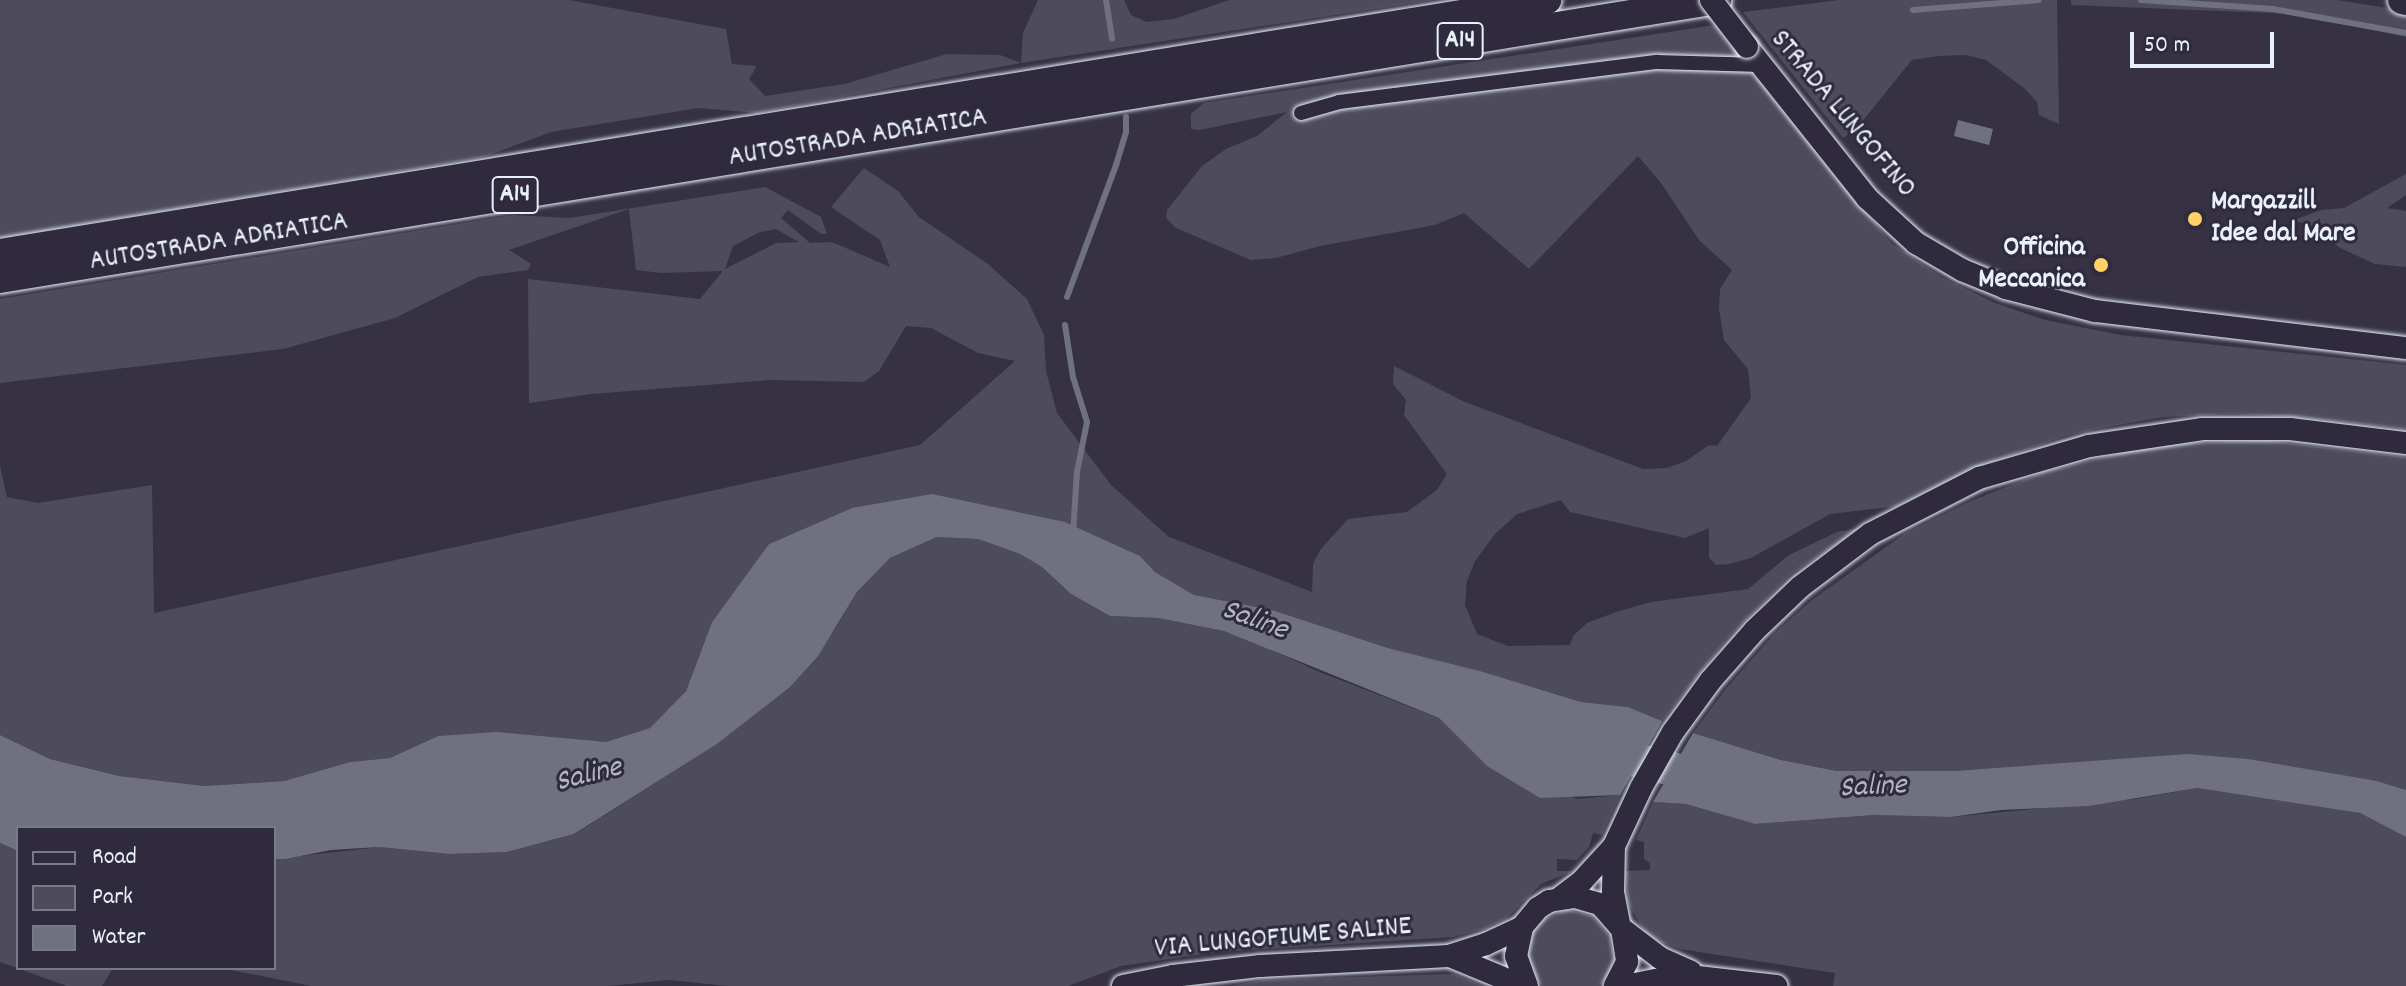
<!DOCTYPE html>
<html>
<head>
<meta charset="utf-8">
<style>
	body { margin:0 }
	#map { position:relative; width:2406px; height:986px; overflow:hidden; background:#363244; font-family:Dekko,sans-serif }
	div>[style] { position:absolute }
	.green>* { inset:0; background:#4d4b5c }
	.water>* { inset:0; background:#70717f }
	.stream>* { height:6px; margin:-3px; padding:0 3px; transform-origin:3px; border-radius:3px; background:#70717f }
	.river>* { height:34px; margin:-17px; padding:0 17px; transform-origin:17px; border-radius:17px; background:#70717f }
	.roads { filter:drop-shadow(0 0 2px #e8f1f8) drop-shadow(0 0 2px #e8f1f8) }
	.street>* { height:14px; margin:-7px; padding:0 7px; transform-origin:7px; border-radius:7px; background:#2f2a3d }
	.secondary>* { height:22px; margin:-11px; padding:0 11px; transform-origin:11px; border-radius:11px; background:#2f2a3d }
	.highway>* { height:28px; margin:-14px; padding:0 14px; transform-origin:14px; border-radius:14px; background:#2f2a3d }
	.bridges { filter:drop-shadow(0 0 2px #e8f1f8) drop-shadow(0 0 2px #e8f1f8) }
	.secondary-bridge>* { height:22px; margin:-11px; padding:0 11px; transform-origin:11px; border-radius:11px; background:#2f2a3d }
	.dots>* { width:22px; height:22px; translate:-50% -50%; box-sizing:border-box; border:4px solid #2f2a3d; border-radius:50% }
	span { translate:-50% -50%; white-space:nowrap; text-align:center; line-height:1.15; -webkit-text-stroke:6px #2f2a3d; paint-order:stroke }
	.shield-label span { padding:2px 6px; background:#2f2a3d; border:2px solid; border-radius:6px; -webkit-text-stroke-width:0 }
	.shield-label { font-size:26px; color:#e8f1f8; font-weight:700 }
	.street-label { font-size:28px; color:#e8f1f8 }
	.poi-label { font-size:28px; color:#e8f1f8; font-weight:700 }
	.left { translate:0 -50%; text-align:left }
	.right { translate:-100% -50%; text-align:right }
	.water-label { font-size:30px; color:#b2b7c2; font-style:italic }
	.legend { position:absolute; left:16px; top:826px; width:260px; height:144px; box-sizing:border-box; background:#2f2a3d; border:2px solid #797a88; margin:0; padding:10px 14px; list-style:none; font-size:24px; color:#e8f1f8 }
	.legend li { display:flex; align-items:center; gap:16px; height:40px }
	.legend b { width:40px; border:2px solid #797a88 }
	.scale { position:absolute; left:2130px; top:32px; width:144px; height:36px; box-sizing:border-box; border:4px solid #e8f1f8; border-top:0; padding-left:10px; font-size:24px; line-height:28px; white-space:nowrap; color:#e8f1f8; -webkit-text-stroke:6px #2f2a3d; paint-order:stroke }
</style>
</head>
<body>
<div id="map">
	<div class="green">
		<div style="clip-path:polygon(0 0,569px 0,726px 29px,732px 64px,757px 66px,749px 79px,765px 96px,844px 84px,947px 54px,1000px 55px,1021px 63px,1023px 33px,1038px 0,1124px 0,1131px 15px,1147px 22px,1174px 19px,1229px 0,1433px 0,1021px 63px,757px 113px,698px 108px,551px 132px,484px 157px,0 238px)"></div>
		<div style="clip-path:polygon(1839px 0,2057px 0,2059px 124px,2039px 115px,2037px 102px,2024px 88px,1986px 60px,1966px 55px,1938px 56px,1912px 60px,1856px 129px,1843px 138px,1743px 12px)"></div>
		<div style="clip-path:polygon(2071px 0,2337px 0,2406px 11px,2406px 37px,2295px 14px,2071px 5px)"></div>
		<div style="clip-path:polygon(evenodd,1715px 25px,1733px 49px,1740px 66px,1763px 83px,1891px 243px,1943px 278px,1995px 303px,2045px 320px,2121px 335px,2406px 365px,2406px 429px,2301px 417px,2228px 414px,2163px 417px,2112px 426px,2065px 436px,1972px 469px,1898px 506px,1830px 514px,1751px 558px,1729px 564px,1716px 565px,1709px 558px,1709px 528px,1685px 538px,1570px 512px,1561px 500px,1517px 514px,1495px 534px,1475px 561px,1467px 581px,1465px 605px,1477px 634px,1508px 646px,1570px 645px,1573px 636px,1587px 623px,1616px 612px,1651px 602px,1748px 589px,1789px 555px,1837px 532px,1860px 528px,1790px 575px,1726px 640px,1662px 721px,1628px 707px,1581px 702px,1480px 671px,1388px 648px,1272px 610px,1194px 595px,1155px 572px,1140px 556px,1065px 522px,852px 508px,769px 544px,712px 622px,686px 691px,650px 728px,606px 742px,438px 736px,390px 758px,350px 762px,284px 781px,205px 786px,119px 776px,50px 759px,0 735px,0 466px,7px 497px,38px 503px,152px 485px,154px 613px,920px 445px,1015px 361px,978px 353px,931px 328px,906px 326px,879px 371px,864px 382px,769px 380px,591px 394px,529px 403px,528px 279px,700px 299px,723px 271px,661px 273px,636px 270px,629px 209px,509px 250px,531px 264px,528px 270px,478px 277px,395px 318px,283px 349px,0 383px,0 299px,513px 215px,569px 218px,765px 187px,821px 217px,827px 234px,821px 234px,788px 210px,781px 218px,810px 243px,832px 242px,890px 267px,880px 240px,831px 207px,864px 168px,898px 191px,919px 217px,988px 264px,1027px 299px,1044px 335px,1046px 371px,1057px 413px,1111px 485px,1169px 537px,1312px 592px,1313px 564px,1320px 550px,1348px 519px,1407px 512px,1437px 490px,1447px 474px,1404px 415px,1406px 400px,1393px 384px,1394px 366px,1465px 402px,1643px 469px,1667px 468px,1686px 461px,1709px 445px,1717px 446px,1751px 398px,1748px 369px,1724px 340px,1719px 309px,1720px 289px,1732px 270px,1699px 240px,1661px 183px,1638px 156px,1529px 269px,1464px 213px,1435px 225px,1320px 246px,1276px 258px,1251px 260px,1176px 228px,1166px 218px,1167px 210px,1202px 166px,1226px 149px,1257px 136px,1287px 112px,1200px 130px,1191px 129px,1191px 114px,1204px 103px,1715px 25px,776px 229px,799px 242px,776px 243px,725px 269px,733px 246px,760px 232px,776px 229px)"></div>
		<div style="clip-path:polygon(2406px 174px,2406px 195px,2387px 208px,2406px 211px,2406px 267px,2375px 264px,2338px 247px,2324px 231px,2294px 220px,2321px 210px,2344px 208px)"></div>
		<div style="clip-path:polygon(2269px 441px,2406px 457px,2406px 790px,2377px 781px,2313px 772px,2105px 763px,1955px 771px,1837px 771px,1781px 760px,1693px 733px,1725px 690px,1775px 633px,1812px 600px,1904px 534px,1971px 501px,2044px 472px,2159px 444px)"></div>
		<div style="clip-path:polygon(937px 537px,978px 539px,1020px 554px,1042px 567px,1071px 594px,1110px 616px,1158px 618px,1224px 631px,1259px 644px,1317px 671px,1439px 718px,1487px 766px,1577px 799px,1620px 795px,1602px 835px,1593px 833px,1589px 847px,1577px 860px,1557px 859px,1557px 871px,1573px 871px,1541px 884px,1506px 919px,1484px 929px,1453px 937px,1217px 952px,1121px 966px,1068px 986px,728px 986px,669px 980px,608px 986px,311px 986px,221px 968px,274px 968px,274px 859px,379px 847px,450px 854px,507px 852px,575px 834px,717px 744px,789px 688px,837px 626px,857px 592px,890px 558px)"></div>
		<div style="clip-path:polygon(2197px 788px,2360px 813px,2406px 837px,2406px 986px,1833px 986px,1835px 973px,1680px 949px,1658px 941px,1646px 934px,1628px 903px,1625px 871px,1650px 870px,1650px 863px,1644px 859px,1644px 842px,1636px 840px,1653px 802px,1686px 804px,1755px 824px,1874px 815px,1951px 817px,2136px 799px)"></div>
		<div style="clip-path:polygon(0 843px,18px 851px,18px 968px,113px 968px,102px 986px,67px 986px,0 962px)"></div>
		<div style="clip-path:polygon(1567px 910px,1592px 916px,1609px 935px,1614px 960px,1610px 972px,1599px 986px,1542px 986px,1529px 967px,1529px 941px,1534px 930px,1543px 920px)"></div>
		<div style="clip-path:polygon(1454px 974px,1483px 986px,1231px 986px,1262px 980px)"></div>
	</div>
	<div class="water">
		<div style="clip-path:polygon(1958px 120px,1993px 129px,1989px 145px,1954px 136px)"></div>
		<div style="clip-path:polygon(932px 494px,1065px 522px,1140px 556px,1155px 572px,1194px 595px,1272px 610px,1388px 648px,1480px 671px,1581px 702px,1628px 707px,1662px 721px,1620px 795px,1540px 798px,1487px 766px,1439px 718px,1224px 631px,1158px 618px,1110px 616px,1071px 594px,1042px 567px,1020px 554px,978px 539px,937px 537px,890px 558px,857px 592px,818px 656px,789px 688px,717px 744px,574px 834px,507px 852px,450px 854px,379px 847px,331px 850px,285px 859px,274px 859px,274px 828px,18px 828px,18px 851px,0 843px,0 735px,50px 759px,119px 776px,205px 786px,284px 781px,350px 762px,390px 758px,438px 736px,497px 732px,606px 742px,650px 728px,686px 691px,712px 622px,769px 544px,852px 508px)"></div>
		<div style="clip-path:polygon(1693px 733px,1781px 760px,1837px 771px,1955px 771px,2187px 754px,2248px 759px,2377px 781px,2406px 790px,2406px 837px,2360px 813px,2197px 788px,2089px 806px,2001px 810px,1951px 817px,1874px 815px,1755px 824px,1686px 804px,1653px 802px)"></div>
	</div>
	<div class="stream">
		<div style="left:1106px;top:0;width:39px;rotate:81deg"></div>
		<div style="left:2141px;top:0;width:132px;rotate:3.9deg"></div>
		<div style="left:2273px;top:9px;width:135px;rotate:10.2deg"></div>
		<div style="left:1913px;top:10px;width:126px;rotate:-4.5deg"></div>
		<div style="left:1067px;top:297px;width:141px;rotate:-69.6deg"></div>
		<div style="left:1116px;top:165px;width:34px;rotate:-73deg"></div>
		<div style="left:1126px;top:132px;width:15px;rotate:-90deg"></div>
		<div style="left:1065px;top:325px;width:53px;rotate:81.3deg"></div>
		<div style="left:1073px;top:377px;width:47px;rotate:72.7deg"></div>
		<div style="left:1087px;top:422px;width:51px;rotate:101.3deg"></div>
		<div style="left:1077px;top:472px;width:62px;rotate:93.7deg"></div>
	</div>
	<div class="river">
		<div style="left:1592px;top:749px;width:128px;rotate:14deg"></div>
	</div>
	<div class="roads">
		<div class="street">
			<div style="left:1301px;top:113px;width:40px;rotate:-16deg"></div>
			<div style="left:1339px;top:102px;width:321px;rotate:-7.2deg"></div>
			<div style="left:1657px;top:62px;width:104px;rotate:1.7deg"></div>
		</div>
		<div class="secondary">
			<div style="left:1747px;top:47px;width:193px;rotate:51.5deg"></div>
			<div style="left:1867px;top:198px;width:67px;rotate:42.6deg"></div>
			<div style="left:1916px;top:243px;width:53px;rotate:30.4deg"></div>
			<div style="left:1962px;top:270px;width:48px;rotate:22.2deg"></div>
			<div style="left:2006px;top:288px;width:92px;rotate:14.5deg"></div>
			<div style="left:2095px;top:311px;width:313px;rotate:6.8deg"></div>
			<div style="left:1561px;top:897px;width:26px;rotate:-37deg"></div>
			<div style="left:1582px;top:881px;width:47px;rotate:-47.6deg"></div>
			<div style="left:1619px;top:923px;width:32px;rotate:-101deg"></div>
			<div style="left:1613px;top:892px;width:46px;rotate:-88.8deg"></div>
			<div style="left:1614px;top:846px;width:64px;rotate:-65deg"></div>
			<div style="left:1641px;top:788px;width:64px;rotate:-60.3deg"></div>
			<div style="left:1673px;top:732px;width:64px;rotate:-53.8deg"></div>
			<div style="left:1711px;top:680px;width:65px;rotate:-48.7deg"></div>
			<div style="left:1754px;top:631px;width:64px;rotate:-43.7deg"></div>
			<div style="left:1800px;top:587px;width:88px;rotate:-37.1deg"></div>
			<div style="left:1870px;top:534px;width:123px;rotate:-27.2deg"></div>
			<div style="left:1979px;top:478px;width:115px;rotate:-16.2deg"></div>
			<div style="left:2089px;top:446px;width:115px;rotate:-8.5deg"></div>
			<div style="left:2203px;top:429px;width:87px"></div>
			<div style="left:2290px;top:429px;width:117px;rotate:6.9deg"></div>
			<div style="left:1622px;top:929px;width:48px;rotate:37.3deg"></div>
			<div style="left:1660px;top:958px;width:34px;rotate:24deg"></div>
			<div style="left:1450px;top:956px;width:78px;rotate:22.6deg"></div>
			<div style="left:1123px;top:986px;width:51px;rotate:-11.3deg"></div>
			<div style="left:1173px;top:976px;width:88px;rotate:-6.6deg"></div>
			<div style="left:1260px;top:966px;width:189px;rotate:-3deg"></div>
			<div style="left:1449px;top:956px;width:39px;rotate:-18deg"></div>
			<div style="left:1486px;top:944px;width:40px;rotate:-25deg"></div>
			<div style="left:1527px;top:986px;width:32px;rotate:-110deg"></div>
			<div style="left:1516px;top:956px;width:30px;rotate:-78deg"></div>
			<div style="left:1522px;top:927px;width:25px;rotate:-50deg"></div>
			<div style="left:1538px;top:908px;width:13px;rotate:-32deg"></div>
			<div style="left:1549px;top:901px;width:26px;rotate:-9deg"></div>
			<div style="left:1575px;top:897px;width:26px;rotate:16deg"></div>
			<div style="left:1600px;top:904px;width:33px;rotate:49deg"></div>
			<div style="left:1622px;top:929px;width:33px;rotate:81deg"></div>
			<div style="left:1627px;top:962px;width:27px;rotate:117deg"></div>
			<div style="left:1625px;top:986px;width:56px;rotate:-11.3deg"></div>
			<div style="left:1680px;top:975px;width:97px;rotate:6.5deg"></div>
		</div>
		<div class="highway">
			<div style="left:2402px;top:0;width:4px;rotate:14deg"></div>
			<div style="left:0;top:253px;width:1568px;rotate:-9.29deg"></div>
			<div style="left:0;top:279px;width:1740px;rotate:-9.23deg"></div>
		</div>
	</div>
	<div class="bridges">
		<div class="secondary-bridge">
			<div style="left:1711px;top:0;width:59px;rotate:52.5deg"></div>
		</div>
	</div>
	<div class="dots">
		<div style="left:2195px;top:219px;background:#ffd166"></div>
		<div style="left:2101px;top:265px;background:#ffd166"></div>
	</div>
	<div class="shield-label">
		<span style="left:1460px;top:41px">A14</span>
		<span style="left:515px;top:195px">A14</span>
	</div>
	<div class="street-label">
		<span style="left:1842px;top:115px;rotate:50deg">STRADA LUNGOFINO</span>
		<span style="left:858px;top:139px;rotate:-9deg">AUTOSTRADA ADRIATICA</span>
		<span style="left:219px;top:243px;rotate:-9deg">AUTOSTRADA ADRIATICA</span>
		<span style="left:1283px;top:939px;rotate:-5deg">VIA LUNGOFIUME SALINE</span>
	</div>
	<div class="poi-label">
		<span class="left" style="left:2211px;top:219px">Margazzill<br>Idee dal Mare</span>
		<span class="right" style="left:2085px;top:265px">Officina<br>Meccanica</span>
	</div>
	<div class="water-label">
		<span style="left:1254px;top:622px;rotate:20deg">Saline</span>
		<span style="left:589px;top:777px;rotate:-14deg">Saline</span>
		<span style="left:1873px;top:789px;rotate:-3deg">Saline</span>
	</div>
	<ul class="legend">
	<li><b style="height:10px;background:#2f2a3d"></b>Road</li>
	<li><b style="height:22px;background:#4d4b5c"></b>Park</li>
	<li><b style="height:22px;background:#70717f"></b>Water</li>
	</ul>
	<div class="scale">50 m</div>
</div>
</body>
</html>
